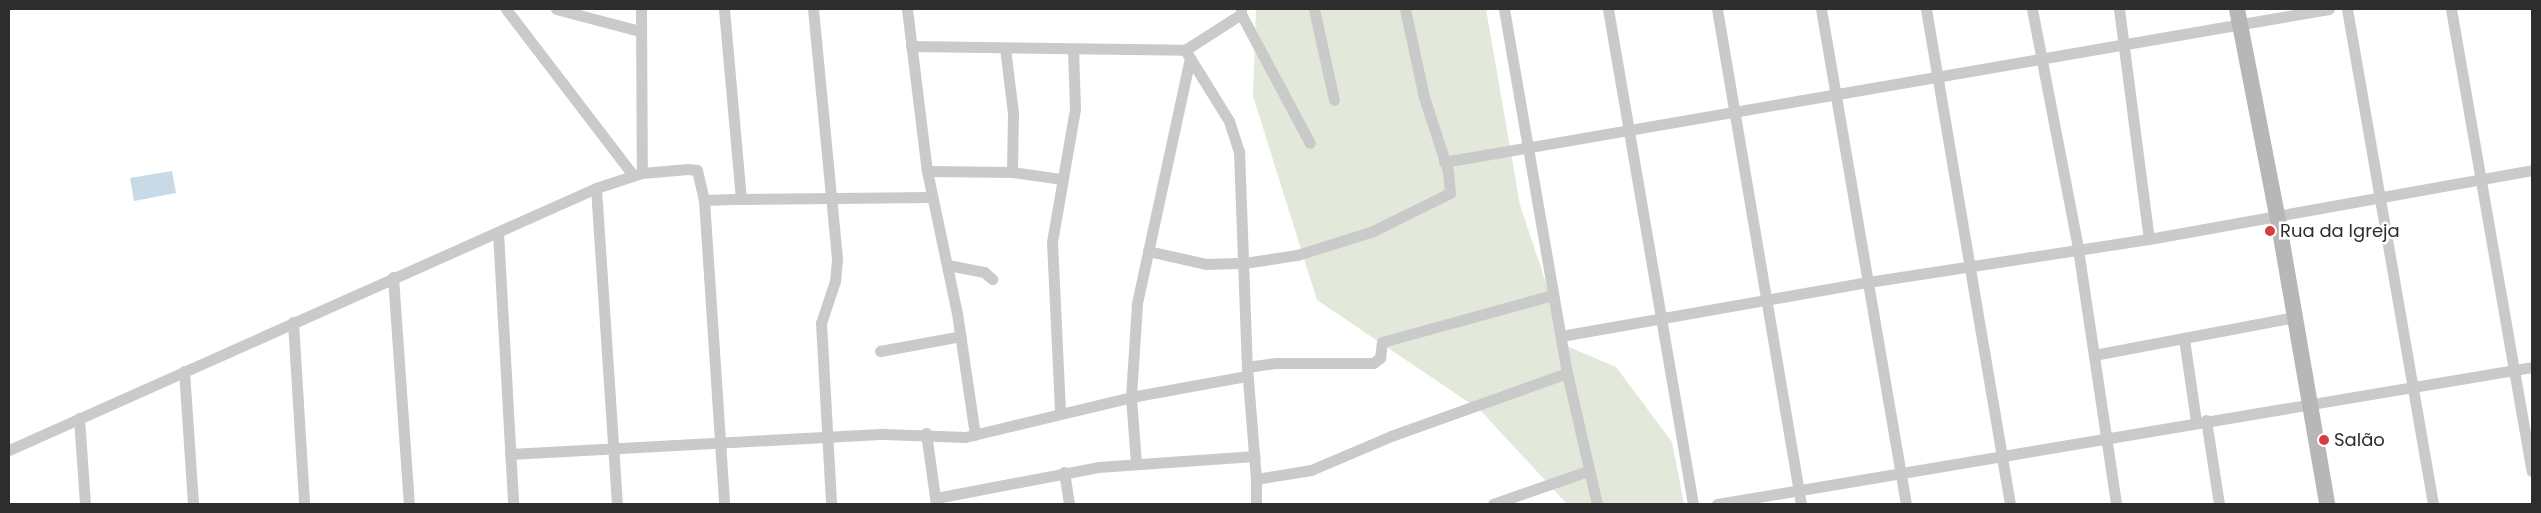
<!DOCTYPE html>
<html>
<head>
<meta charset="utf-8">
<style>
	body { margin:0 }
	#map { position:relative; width:2541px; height:513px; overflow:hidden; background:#fff; font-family:Poppins,sans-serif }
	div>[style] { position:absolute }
	.green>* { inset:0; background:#e2e9db }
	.water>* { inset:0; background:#c9dae7 }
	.street>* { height:11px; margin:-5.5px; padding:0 5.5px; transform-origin:5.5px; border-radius:5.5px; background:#cacaca }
	.secondary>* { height:16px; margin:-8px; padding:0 8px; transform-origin:8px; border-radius:8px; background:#b7b7b7 }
	.dots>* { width:14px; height:14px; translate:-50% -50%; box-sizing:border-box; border:2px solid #fff; border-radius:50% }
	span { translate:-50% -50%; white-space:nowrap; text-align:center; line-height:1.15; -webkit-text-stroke:5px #fff; paint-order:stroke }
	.poi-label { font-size:18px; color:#2d2d2d }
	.left { translate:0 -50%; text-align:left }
	.frame { position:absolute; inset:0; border:10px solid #2d2d2d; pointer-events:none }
</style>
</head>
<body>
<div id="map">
	<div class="green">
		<div style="clip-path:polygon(1256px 9px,1486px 9px,1520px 205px,1556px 313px,1562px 344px,1616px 367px,1672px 442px,1684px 504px,1567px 504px,1480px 410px,1317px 300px,1253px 96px)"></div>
	</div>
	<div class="water">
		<div style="clip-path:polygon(172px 171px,176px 193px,134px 201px,130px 178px)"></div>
	</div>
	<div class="street">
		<div style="left:506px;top:9px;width:209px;rotate:52.6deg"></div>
		<div style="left:556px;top:9px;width:87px;rotate:14.7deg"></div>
		<div style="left:641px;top:9px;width:164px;rotate:89.7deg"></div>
		<div style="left:724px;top:9px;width:191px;rotate:84.9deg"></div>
		<div style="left:741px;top:199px;width:191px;rotate:-0.6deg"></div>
		<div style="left:813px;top:9px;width:251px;rotate:84.5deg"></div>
		<div style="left:837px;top:259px;width:22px;rotate:95deg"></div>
		<div style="left:835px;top:281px;width:44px;rotate:108.4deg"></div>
		<div style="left:821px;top:323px;width:181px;rotate:86.8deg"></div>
		<div style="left:907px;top:9px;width:163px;rotate:83deg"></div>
		<div style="left:927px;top:171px;width:145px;rotate:78.1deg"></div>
		<div style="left:957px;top:313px;width:123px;rotate:81.6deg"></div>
		<div style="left:1314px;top:9px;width:93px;rotate:77.6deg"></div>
		<div style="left:1504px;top:9px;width:369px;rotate:80.2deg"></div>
		<div style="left:1567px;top:373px;width:134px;rotate:77.1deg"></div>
		<div style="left:1608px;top:9px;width:502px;rotate:80.26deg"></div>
		<div style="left:1717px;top:9px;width:502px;rotate:80.37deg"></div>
		<div style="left:1821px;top:9px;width:502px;rotate:80.26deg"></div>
		<div style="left:1926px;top:9px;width:502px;rotate:80.37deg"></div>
		<div style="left:2032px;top:9px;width:244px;rotate:79.1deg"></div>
		<div style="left:2078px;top:249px;width:258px;rotate:81.5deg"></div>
		<div style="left:2119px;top:9px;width:232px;rotate:82.6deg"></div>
		<div style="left:2347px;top:9px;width:502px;rotate:80.14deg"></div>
		<div style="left:2451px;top:9px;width:469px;rotate:80.1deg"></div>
		<div style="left:1241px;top:14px;width:146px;rotate:61.9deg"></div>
		<div style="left:911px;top:46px;width:274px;rotate:0.8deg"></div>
		<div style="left:1185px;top:50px;width:67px;rotate:-32.7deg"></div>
		<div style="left:1241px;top:14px;width:5px;rotate:-90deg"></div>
		<div style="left:1005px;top:48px;width:65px;rotate:83deg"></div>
		<div style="left:1013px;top:113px;width:59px;rotate:91deg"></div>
		<div style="left:1012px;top:172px;width:49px;rotate:8.1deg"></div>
		<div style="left:1185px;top:50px;width:84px;rotate:58.2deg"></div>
		<div style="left:1229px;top:121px;width:32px;rotate:72deg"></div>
		<div style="left:1239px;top:151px;width:216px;rotate:87.9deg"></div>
		<div style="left:1247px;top:367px;width:112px;rotate:85.4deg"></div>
		<div style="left:1256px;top:479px;width:56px;rotate:-9.3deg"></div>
		<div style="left:1311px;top:470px;width:87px;rotate:-23deg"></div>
		<div style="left:1391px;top:436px;width:187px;rotate:-19.7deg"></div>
		<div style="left:1190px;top:58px;width:252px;rotate:102.2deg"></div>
		<div style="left:1137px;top:304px;width:93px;rotate:93.7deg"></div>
		<div style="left:1131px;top:397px;width:118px;rotate:-10.3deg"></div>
		<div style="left:1444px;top:162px;width:898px;rotate:-9.81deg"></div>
		<div style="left:927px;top:171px;width:85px;rotate:0.7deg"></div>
		<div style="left:596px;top:188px;width:317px;rotate:86.2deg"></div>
		<div style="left:704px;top:200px;width:37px;rotate:-2deg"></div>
		<div style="left:498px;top:232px;width:272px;rotate:86.8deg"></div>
		<div style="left:1148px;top:251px;width:59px;rotate:12.6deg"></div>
		<div style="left:1206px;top:264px;width:38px;rotate:-2deg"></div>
		<div style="left:1244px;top:263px;width:54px;rotate:-8.6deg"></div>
		<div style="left:1297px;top:255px;width:77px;rotate:-17.3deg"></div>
		<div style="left:1371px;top:232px;width:88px;rotate:-26.3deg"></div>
		<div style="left:1450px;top:193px;width:22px;rotate:-95deg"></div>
		<div style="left:1448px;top:171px;width:78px;rotate:-108deg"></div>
		<div style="left:1424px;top:97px;width:90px;rotate:-102.2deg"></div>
		<div style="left:948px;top:265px;width:37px;rotate:11deg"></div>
		<div style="left:984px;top:272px;width:11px;rotate:41deg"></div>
		<div style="left:393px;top:277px;width:228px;rotate:86deg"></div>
		<div style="left:293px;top:322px;width:182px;rotate:86.5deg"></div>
		<div style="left:1561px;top:336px;width:312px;rotate:-10deg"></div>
		<div style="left:1868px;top:282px;width:284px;rotate:-8.7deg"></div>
		<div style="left:2149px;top:239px;width:389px;rotate:-10.2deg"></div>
		<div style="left:2184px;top:339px;width:83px;rotate:81.7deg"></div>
		<div style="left:880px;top:351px;width:82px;rotate:-10.5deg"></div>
		<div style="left:2094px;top:355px;width:206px;rotate:-10.7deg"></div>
		<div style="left:1247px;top:367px;width:28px;rotate:-8deg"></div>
		<div style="left:1275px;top:363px;width:98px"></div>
		<div style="left:1373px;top:363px;width:9px;rotate:-36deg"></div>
		<div style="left:1380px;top:358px;width:16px;rotate:-83deg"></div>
		<div style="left:1382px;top:342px;width:177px;rotate:-15.4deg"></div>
		<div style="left:184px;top:371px;width:133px;rotate:86.1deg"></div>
		<div style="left:1060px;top:411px;width:169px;rotate:-92.7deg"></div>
		<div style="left:1052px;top:242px;width:135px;rotate:-80.2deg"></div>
		<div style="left:1075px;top:109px;width:59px;rotate:-91.9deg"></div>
		<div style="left:79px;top:418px;width:86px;rotate:86deg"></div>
		<div style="left:2206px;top:420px;width:85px;rotate:81.2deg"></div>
		<div style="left:926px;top:433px;width:72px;rotate:82deg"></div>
		<div style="left:9px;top:450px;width:643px;rotate:-24.05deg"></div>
		<div style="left:596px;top:188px;width:48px;rotate:-18.1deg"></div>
		<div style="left:642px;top:173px;width:46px;rotate:-5deg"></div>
		<div style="left:688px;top:169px;width:9px;rotate:6deg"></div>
		<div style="left:697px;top:170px;width:31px;rotate:77deg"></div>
		<div style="left:704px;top:200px;width:305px;rotate:86.2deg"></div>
		<div style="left:510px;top:454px;width:375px;rotate:-3.1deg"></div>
		<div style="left:884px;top:434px;width:81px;rotate:2.1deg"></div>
		<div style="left:965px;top:437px;width:171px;rotate:-13.5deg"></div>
		<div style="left:1131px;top:397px;width:66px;rotate:85.7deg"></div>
		<div style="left:1064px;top:472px;width:32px;rotate:81deg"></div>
		<div style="left:1256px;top:479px;width:25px;rotate:90deg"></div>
		<div style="left:936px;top:498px;width:165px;rotate:-10.8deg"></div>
		<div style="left:1098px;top:467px;width:157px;rotate:-4deg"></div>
		<div style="left:1493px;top:504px;width:101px;rotate:-19.2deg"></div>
		<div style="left:1717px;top:504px;width:826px;rotate:-9.54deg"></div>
	</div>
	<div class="secondary">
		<div style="left:2237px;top:9px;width:220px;rotate:79deg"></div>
		<div style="left:2279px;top:225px;width:283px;rotate:80.2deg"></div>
	</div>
	<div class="dots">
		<div style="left:2270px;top:231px;background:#d43e41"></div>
		<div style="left:2324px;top:440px;background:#d43e41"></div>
	</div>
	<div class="poi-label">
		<span class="left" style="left:2280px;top:231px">Rua da Igreja</span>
		<span class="left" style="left:2334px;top:440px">Salão</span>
	</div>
	<div class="frame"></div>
</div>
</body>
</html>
